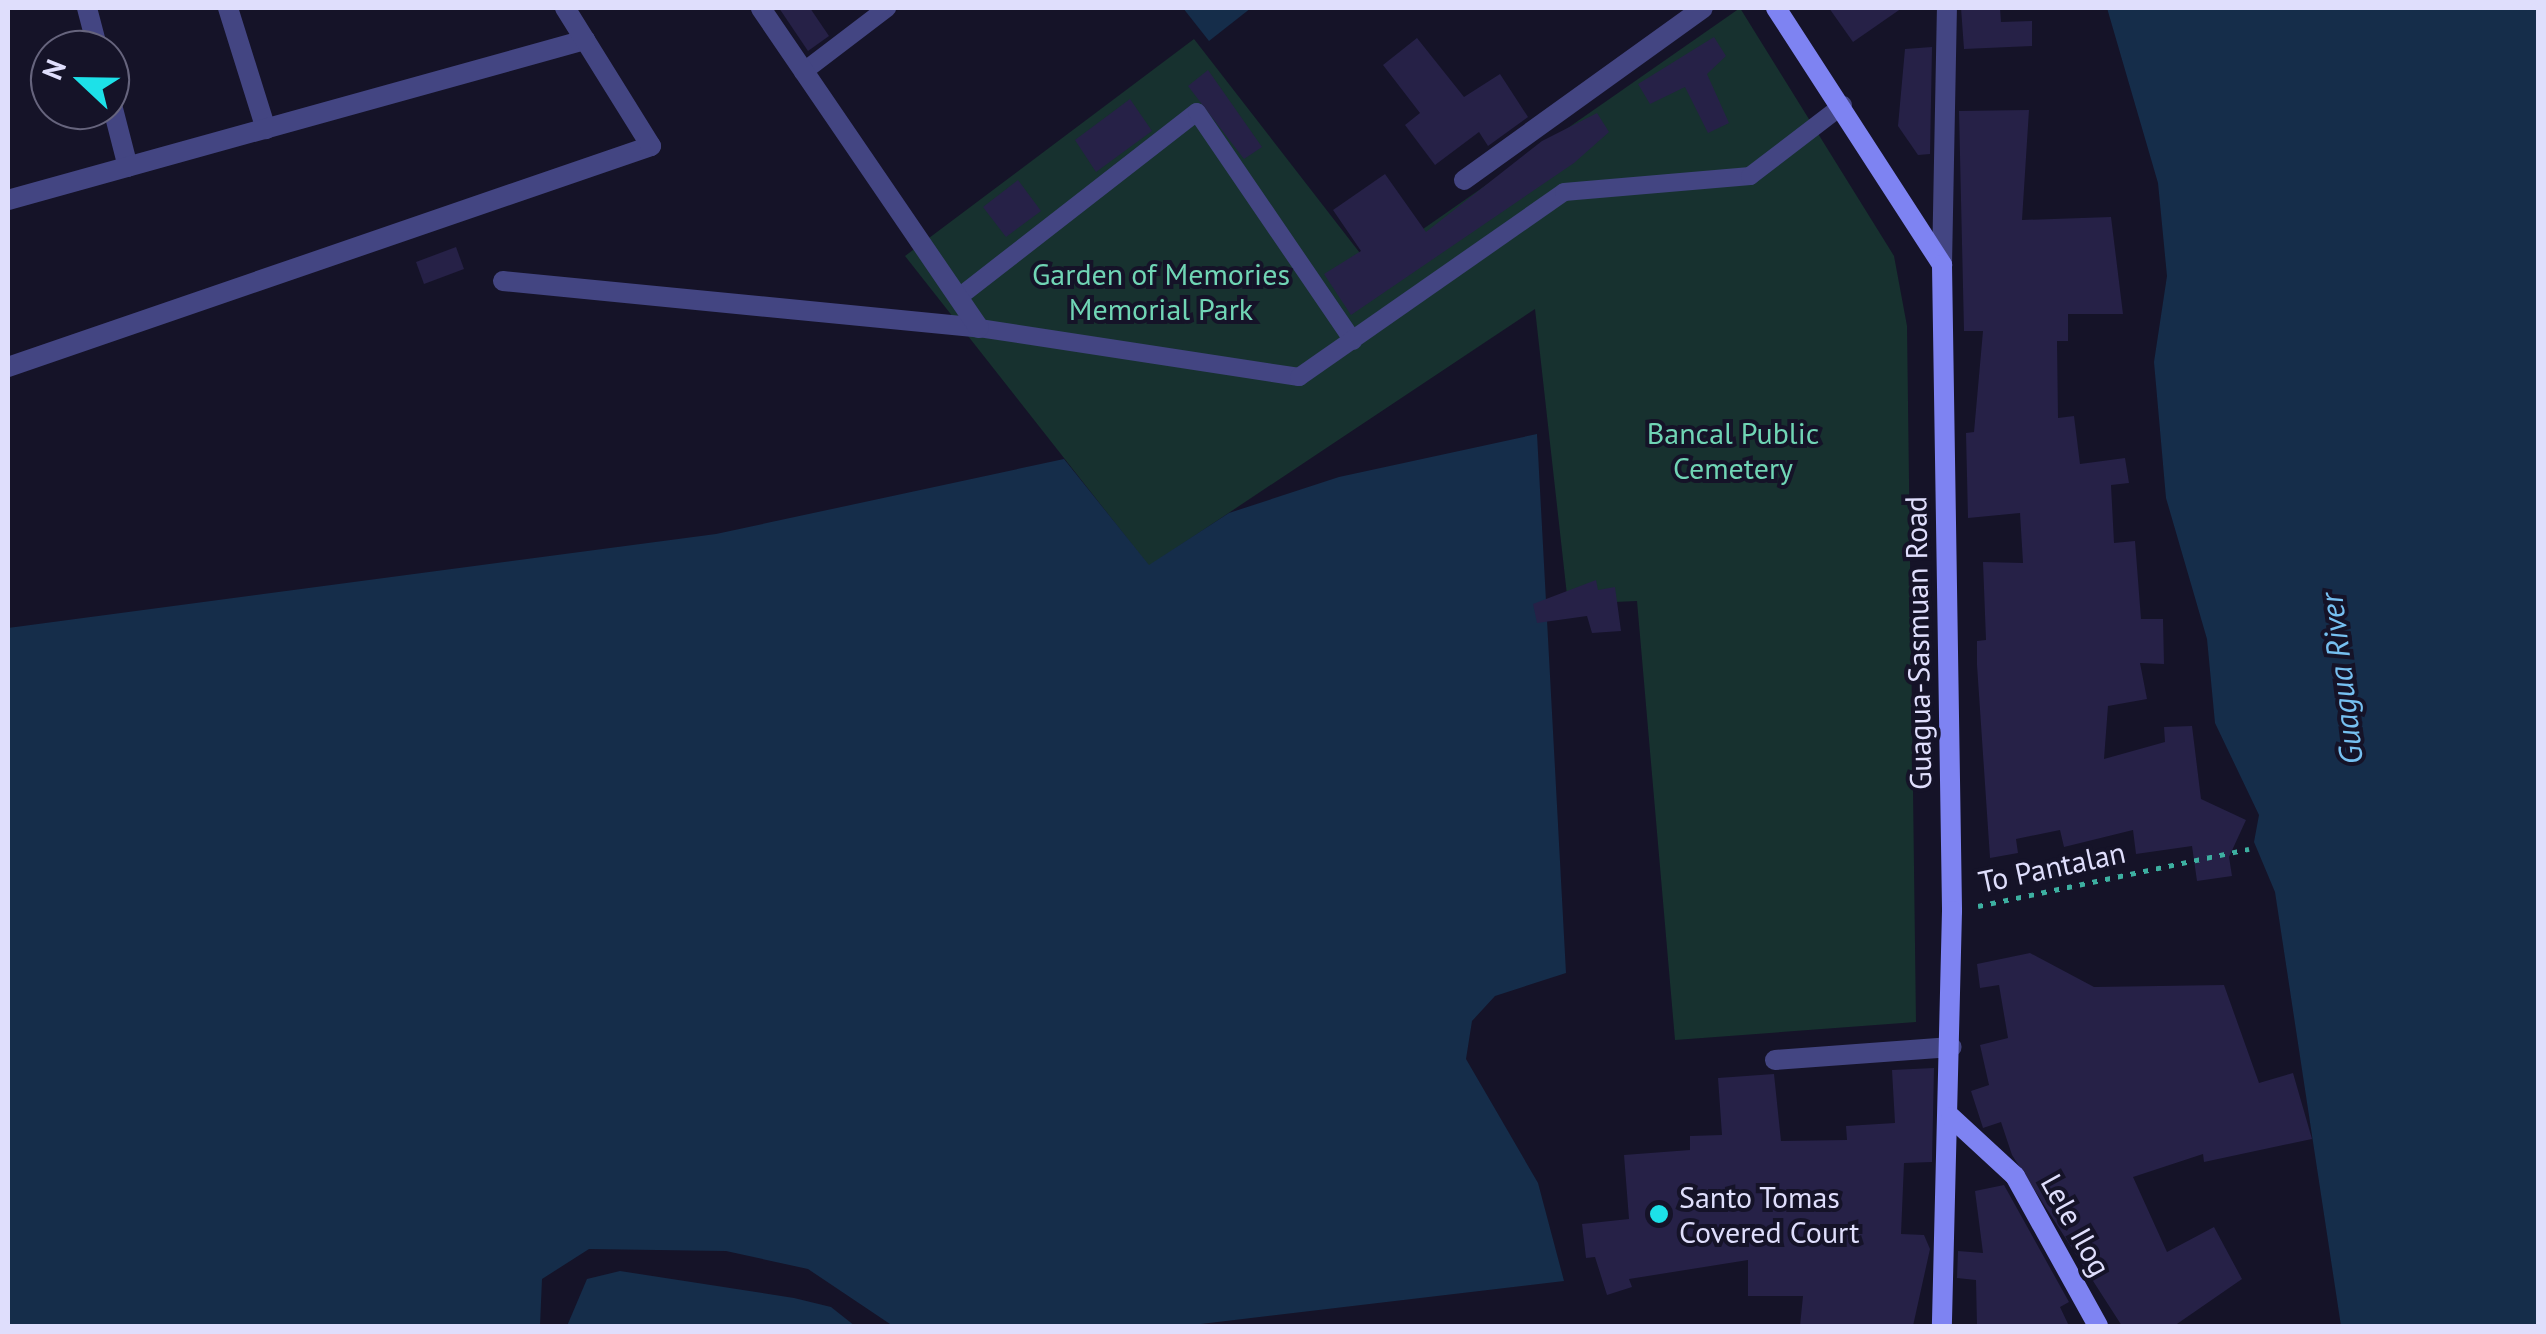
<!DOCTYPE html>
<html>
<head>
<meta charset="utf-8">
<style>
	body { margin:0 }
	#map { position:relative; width:2546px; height:1334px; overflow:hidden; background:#151328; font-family:"PT Sans",sans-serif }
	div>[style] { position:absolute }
	.green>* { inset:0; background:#17312f }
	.water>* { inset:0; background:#152d4a }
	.building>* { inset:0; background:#262147 }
	.path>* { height:5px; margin-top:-2.5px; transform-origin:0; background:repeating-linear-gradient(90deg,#3db0a1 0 5px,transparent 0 13px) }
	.lane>* { height:18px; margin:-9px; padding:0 9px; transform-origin:9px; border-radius:9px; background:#434582 }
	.street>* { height:20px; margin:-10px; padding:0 10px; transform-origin:10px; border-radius:10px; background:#434582 }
	.secondary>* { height:20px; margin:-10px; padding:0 10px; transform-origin:10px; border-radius:10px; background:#7e83f2 }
	.dots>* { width:28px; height:28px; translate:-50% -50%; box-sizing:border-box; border:5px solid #151328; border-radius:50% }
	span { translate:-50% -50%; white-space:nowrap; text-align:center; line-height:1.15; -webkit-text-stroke:8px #151328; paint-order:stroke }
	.park-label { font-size:30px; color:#70d5b5 }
	.street-label { font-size:30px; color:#dfdefc }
	.poi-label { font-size:30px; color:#dfdefc }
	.left { translate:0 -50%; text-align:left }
	.water-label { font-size:32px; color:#76c0f1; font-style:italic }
	.frame { position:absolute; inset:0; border:10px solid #dfdefc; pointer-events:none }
	.north { position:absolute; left:30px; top:30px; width:100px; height:100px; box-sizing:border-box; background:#151328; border:2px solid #66647d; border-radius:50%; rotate:292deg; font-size:28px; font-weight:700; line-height:40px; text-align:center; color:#dfdefc }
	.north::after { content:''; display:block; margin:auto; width:35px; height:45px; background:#1de1e8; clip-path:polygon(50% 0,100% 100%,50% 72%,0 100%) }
</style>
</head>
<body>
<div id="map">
	<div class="green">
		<div style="clip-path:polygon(1740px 8px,1894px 256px,1907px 326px,1916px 1022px,1675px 1040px,1637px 601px,1568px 604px,1535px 309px,1149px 566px,905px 256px,1194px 39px,1370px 266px)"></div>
	</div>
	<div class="water">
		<div style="clip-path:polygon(1183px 8px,1251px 8px,1209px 41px)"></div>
		<div style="clip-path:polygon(2107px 8px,2538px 8px,2538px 1326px,2341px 1326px,2275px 892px,2254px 842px,2259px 815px,2215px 723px,2207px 639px,2166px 498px,2154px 362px,2167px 276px,2158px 183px)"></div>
		<div style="clip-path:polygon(1537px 434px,1566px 973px,1495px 996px,1472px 1021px,1466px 1059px,1538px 1183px,1564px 1281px,1184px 1326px,893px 1326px,808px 1269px,726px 1251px,589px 1249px,542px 1279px,540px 1326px,8px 1326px,8px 628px,716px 534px,1064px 459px,1149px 565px,1229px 513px,1339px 477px)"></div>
		<div style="clip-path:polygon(620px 1271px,794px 1298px,831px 1307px,855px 1326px,567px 1326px,587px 1279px)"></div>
	</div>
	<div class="building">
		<div style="clip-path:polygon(779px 8px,810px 8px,829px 36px,808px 51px)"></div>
		<div style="clip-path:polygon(1829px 8px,1902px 8px,1853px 42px)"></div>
		<div style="clip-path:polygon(1961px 8px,2000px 8px,2001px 22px,2032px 21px,2032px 46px,1964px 49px)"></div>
		<div style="clip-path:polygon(1714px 37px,1726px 56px,1707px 74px,1729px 123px,1708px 133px,1685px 87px,1650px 104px,1638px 84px)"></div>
		<div style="clip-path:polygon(1417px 38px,1464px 97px,1500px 74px,1528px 117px,1488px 146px,1479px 132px,1435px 165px,1405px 125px,1420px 113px,1383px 65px)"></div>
		<div style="clip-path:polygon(1932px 47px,1930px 154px,1918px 155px,1898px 126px,1905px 49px)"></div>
		<div style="clip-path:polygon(1208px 70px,1262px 147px,1244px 159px,1188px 86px)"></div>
		<div style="clip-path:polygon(1130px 99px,1152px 131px,1096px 172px,1075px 140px)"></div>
		<div style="clip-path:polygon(2029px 110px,2022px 220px,2111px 217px,2123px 314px,2068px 314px,2068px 341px,2057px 341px,2058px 418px,2074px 416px,2080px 464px,2125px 458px,2129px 483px,2111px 485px,2114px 543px,2135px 541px,2141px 619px,2163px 619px,2164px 664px,2140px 663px,2147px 699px,2108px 706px,2104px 759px,2165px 742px,2164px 727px,2192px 726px,2201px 799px,2246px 820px,2229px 857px,2232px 876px,2197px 881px,2192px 846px,2136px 854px,2133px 830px,2064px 847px,2060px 830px,2016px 839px,2018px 853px,1990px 858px,1977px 665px,1977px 641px,1986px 640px,1983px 562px,2023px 563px,2020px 513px,1968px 518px,1966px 433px,1974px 432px,1983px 331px,1964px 331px,1959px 111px)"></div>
		<div style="clip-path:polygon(1597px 113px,1609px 132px,1574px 163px,1351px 315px,1324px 274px,1361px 251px,1333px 210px,1385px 174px,1426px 232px,1542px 141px)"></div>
		<div style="clip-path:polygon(1018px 180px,1041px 211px,1006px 237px,983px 207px)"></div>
		<div style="clip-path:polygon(456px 247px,464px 269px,424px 284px,416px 262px)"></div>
		<div style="clip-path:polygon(1596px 580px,1598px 590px,1615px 587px,1621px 631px,1592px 633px,1587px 616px,1537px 623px,1533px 604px)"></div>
		<div style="clip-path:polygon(2030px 953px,2094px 987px,2224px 985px,2259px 1083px,2293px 1073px,2312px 1139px,2204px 1162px,2203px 1154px,2133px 1177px,2167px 1252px,2214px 1227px,2242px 1279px,2174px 1326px,2122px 1326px,2012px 1155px,2001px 1122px,1983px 1128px,1971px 1091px,1989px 1085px,1980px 1045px,2008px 1038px,1999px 985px,1980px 988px,1977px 964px)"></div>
		<div style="clip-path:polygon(1934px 1068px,1932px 1162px,1904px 1163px,1901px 1234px,1924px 1235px,1930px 1249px,1913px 1326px,1800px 1326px,1803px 1296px,1748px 1296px,1748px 1260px,1629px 1279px,1632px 1287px,1607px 1295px,1595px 1257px,1586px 1258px,1582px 1224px,1629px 1219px,1624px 1155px,1690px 1150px,1690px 1136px,1722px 1135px,1718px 1078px,1774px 1074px,1781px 1141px,1847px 1140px,1846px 1126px,1895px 1123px,1892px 1070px)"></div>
		<div style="clip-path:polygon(2004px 1185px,2069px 1302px,2060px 1307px,2069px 1326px,1977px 1326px,1976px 1280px,1957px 1278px,1958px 1251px,1983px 1253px,1975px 1191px)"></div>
	</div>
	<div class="path">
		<div style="left:1978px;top:906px;width:277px;rotate:-11.9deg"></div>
	</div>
	<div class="lane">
		<div style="left:803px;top:72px;width:106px;rotate:-37.3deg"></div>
		<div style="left:959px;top:297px;width:301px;rotate:-37.9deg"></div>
		<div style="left:1197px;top:112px;width:277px;rotate:55.7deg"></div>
		<div style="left:979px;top:328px;width:324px;rotate:8.7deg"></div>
		<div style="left:1299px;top:377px;width:323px;rotate:-34.9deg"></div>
		<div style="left:1564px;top:192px;width:187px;rotate:-4.9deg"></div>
		<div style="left:1750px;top:176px;width:117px;rotate:-37.4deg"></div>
	</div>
	<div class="street">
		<div style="left:87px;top:8px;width:43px;rotate:75.3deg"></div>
		<div style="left:228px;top:8px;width:127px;rotate:72.6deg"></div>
		<div style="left:110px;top:97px;width:72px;rotate:75.6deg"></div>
		<div style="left:1464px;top:180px;width:294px;rotate:-35.7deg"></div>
		<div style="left:8px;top:200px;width:599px;rotate:-15.5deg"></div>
		<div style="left:1942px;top:265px;width:257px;rotate:-88.9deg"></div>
		<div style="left:503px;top:281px;width:478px;rotate:5.6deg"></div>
		<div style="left:979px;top:328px;width:387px;rotate:-124.3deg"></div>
		<div style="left:8px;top:367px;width:680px;rotate:-18.97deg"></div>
		<div style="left:651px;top:146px;width:163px;rotate:-121.9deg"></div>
		<div style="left:1775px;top:1060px;width:177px;rotate:-4.2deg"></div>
	</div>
	<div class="secondary">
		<div style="left:1776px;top:8px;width:306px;rotate:57.1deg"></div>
		<div style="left:1942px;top:265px;width:646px;rotate:89.11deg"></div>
		<div style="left:1952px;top:911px;width:415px;rotate:91.4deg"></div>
		<div style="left:1951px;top:1117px;width:87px;rotate:42.7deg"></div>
		<div style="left:2015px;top:1176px;width:171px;rotate:61deg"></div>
	</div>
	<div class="dots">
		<div style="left:1659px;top:1214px;background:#1de1e8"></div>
	</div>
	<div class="park-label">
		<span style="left:1161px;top:291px">Garden of Memories<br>Memorial Park</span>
		<span style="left:1733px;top:450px">Bancal Public<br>Cemetery</span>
	</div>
	<div class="street-label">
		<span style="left:1918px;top:643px;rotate:-91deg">Guagua-Sasmuan Road</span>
		<span style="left:2052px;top:867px;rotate:-12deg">To Pantalan</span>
		<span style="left:2076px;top:1225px;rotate:61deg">Lele Ilog</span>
	</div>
	<div class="poi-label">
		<span class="left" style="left:1679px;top:1214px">Santo Tomas<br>Covered Court</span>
	</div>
	<div class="water-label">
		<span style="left:2341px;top:679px;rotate:-97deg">Guagua River</span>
	</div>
	<div class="frame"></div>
	<div class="north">N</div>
</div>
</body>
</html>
